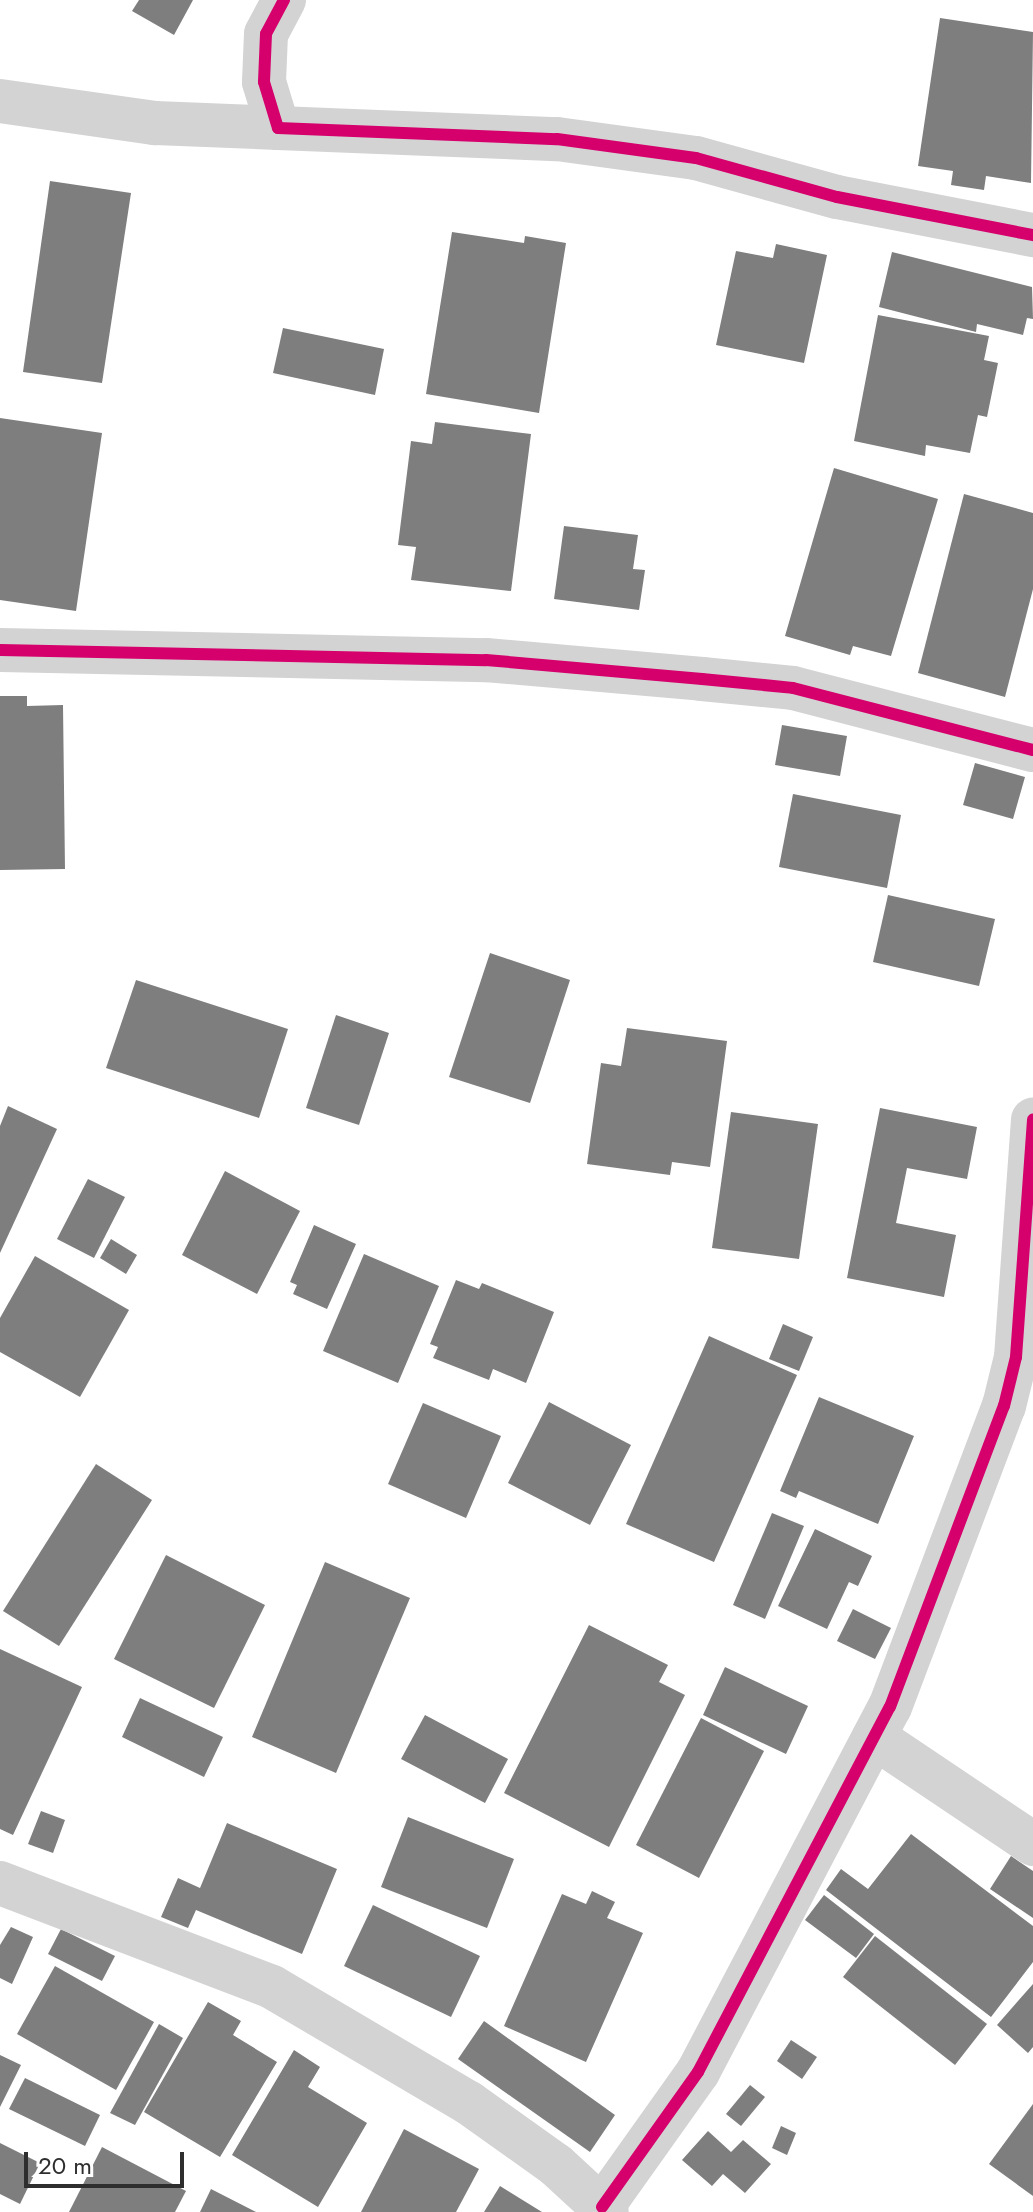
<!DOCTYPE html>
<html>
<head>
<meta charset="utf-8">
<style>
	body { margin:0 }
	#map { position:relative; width:1033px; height:2212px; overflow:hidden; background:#fff; font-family:Jost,sans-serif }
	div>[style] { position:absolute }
	.building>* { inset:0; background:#7e7e7e }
	.minor>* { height:44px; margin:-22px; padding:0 22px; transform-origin:22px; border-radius:22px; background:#d3d3d3 }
	.cycleway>* { height:12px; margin:-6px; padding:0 6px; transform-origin:6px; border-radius:6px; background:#d6006c }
	span { translate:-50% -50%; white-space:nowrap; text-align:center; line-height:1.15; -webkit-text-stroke:8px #fff; paint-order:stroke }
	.scale { position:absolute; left:24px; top:2152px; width:160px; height:36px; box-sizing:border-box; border:4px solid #2e2e2e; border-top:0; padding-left:10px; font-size:24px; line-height:28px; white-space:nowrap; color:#2e2e2e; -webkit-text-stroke:6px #fff; paint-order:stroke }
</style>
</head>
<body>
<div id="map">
	<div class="building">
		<div style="clip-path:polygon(139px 0,193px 0,174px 35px,132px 11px)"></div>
		<div style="clip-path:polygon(940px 18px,1033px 32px,1031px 183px,986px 176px,984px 190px,951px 185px,953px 171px,918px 166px)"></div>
		<div style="clip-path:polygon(50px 181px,131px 193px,102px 383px,23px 372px)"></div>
		<div style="clip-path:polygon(452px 232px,524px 243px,525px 236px,566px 243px,539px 413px,426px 394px)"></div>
		<div style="clip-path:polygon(776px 244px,827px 255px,804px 363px,716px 345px,736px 251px,773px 258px)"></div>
		<div style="clip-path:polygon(892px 252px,1032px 287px,1033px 319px,1027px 318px,1023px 335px,977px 324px,976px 332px,879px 307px)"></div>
		<div style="clip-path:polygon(878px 315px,989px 336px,984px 360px,998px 363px,987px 417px,978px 415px,970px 453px,926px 445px,925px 456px,854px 441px)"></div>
		<div style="clip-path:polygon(283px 328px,384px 349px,375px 395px,273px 373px)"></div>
		<div style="clip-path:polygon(0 418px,102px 433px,76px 611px,0 600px)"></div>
		<div style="clip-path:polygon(435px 422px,531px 434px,511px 591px,411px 580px,416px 547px,398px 545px,411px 441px,432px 444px)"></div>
		<div style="clip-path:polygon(834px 468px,938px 499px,891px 656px,853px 646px,850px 655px,785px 636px)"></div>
		<div style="clip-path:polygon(964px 494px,1033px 513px,1033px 589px,1005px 697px,918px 673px)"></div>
		<div style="clip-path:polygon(564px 526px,638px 535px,633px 569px,645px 570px,639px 610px,554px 599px)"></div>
		<div style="clip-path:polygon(0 696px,27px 696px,27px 706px,63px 705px,65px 869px,0 870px)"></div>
		<div style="clip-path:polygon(782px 725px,847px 736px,840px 776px,775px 765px)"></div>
		<div style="clip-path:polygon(975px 763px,1025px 777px,1013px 819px,963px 805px)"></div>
		<div style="clip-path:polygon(793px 794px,901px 815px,887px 888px,779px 867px)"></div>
		<div style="clip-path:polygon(888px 895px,995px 919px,979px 986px,873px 962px)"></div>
		<div style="clip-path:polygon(490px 953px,570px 980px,530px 1103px,449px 1077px)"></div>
		<div style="clip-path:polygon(136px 980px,288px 1029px,259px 1118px,106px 1068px)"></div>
		<div style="clip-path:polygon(336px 1015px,389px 1033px,359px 1125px,306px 1108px)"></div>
		<div style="clip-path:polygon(627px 1028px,727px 1041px,710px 1167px,672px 1162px,670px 1175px,587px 1164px,601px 1063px,621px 1066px)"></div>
		<div style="clip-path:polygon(8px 1106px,57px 1129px,0 1253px,0 1126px)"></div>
		<div style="clip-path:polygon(880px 1108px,977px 1127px,967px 1179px,907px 1168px,896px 1223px,956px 1235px,944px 1297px,847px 1278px)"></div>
		<div style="clip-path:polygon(731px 1112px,818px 1124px,799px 1259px,712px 1248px)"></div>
		<div style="clip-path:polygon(225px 1171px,300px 1211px,257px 1294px,182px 1255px)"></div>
		<div style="clip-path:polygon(88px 1179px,125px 1197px,94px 1258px,57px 1239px)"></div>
		<div style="clip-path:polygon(314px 1225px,356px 1244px,327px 1309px,293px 1294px,297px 1285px,290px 1282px)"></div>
		<div style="clip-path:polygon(111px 1239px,137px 1255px,126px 1274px,100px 1258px)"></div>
		<div style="clip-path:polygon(364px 1254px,439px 1286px,398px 1383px,323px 1351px)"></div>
		<div style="clip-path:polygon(35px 1256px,129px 1310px,80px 1397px,0 1352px,0 1318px)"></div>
		<div style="clip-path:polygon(456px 1280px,479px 1289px,482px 1283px,554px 1312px,526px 1383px,493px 1369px,489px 1380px,433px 1358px,438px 1347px,430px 1344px)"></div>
		<div style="clip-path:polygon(783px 1324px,813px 1337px,799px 1371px,769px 1359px)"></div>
		<div style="clip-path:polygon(709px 1336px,797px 1375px,714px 1562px,626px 1524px)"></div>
		<div style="clip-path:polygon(819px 1397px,914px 1436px,878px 1524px,799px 1491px,796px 1498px,780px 1491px)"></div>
		<div style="clip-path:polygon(549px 1402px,631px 1445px,590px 1525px,508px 1483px)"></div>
		<div style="clip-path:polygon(423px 1403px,501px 1436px,466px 1518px,388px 1484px)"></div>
		<div style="clip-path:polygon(96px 1464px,152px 1500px,59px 1646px,3px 1611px)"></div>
		<div style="clip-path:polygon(772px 1513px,804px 1526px,765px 1619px,733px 1605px)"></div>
		<div style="clip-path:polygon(815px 1529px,872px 1556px,858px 1586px,849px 1582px,827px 1629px,778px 1606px)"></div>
		<div style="clip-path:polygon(166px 1555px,265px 1605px,214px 1708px,114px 1659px)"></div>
		<div style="clip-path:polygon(325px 1562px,410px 1598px,336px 1773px,252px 1737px)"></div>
		<div style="clip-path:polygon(853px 1609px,891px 1628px,875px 1659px,837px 1641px)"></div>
		<div style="clip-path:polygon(589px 1625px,668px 1665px,659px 1682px,685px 1695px,609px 1847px,504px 1793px)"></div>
		<div style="clip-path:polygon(0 1649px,82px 1687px,13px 1835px,0 1829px)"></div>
		<div style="clip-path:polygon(725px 1667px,808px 1706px,786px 1754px,703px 1715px)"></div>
		<div style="clip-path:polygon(140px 1698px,223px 1737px,204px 1777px,122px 1737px)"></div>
		<div style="clip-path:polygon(425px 1715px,508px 1759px,485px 1803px,401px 1759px)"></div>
		<div style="clip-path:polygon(701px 1718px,764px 1751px,699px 1878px,636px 1845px)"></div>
		<div style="clip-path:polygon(41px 1811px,65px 1820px,53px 1853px,28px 1844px)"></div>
		<div style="clip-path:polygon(408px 1817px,514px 1859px,487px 1928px,381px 1887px)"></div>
		<div style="clip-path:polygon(227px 1823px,337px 1869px,302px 1954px,196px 1910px,188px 1928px,161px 1917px,178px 1878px,200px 1888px)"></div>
		<div style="clip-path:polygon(911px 1834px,1033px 1926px,1033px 1962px,991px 2017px,826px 1890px,841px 1869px,868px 1889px)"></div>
		<div style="clip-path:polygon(1011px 1856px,1033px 1871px,1033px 1918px,990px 1889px)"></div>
		<div style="clip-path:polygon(592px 1891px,615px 1902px,607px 1918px,643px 1933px,586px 2062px,504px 2026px,562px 1894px,586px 1904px)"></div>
		<div style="clip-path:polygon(824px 1895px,874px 1934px,856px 1958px,805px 1920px)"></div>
		<div style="clip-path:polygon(373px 1905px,480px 1956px,451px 2017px,344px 1966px)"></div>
		<div style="clip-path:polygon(11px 1927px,33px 1937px,12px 1984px,0 1978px,0 1945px)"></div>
		<div style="clip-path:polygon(61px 1929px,115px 1956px,102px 1981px,48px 1954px)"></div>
		<div style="clip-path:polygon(875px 1936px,987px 2024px,955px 2065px,843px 1977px)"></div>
		<div style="clip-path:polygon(55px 1966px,154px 2022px,116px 2090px,17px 2034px)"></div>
		<div style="clip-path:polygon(1033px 1984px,1033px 2047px,1028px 2053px,997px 2025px)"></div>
		<div style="clip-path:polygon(208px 2002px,241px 2021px,233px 2035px,277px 2062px,220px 2157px,144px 2112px)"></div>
		<div style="clip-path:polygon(484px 2021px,615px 2115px,590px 2152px,458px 2059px)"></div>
		<div style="clip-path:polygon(159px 2024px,183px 2038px,135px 2125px,110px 2113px)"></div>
		<div style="clip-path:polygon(791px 2040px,817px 2057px,802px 2079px,777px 2061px)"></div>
		<div style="clip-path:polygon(294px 2050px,320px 2067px,308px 2087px,367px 2123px,318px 2207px,232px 2155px)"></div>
		<div style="clip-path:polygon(0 2055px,21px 2065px,0 2107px)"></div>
		<div style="clip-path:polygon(25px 2078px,100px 2115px,85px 2146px,9px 2109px)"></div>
		<div style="clip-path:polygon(750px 2085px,765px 2097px,741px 2126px,726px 2114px)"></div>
		<div style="clip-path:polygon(1033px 2104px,1033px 2196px,989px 2164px)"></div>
		<div style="clip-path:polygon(781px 2126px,796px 2133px,787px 2155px,772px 2148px)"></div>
		<div style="clip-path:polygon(404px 2129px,479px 2169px,456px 2212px,361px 2212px)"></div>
		<div style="clip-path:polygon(708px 2131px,731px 2152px,743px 2140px,771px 2164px,745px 2193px,723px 2174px,712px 2186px,682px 2160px)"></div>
		<div style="clip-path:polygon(0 2143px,40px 2163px,20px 2204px,0 2194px)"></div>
		<div style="clip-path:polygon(102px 2147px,186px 2191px,175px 2212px,69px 2212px)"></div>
		<div style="clip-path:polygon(500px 2186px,542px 2212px,484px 2212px)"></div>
		<div style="clip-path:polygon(211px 2189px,256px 2212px,200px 2212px)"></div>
	</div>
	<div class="minor">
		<div style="left:284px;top:0;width:38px;rotate:118deg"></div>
		<div style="left:266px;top:34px;width:48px;rotate:92.4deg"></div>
		<div style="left:264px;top:82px;width:48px;rotate:73.1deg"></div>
		<div style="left:278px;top:128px;width:279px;rotate:2.3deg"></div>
		<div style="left:557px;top:139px;width:140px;rotate:7.8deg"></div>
		<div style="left:696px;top:158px;width:146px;rotate:15.5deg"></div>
		<div style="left:837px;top:197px;width:200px;rotate:11deg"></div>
		<div style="left:0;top:101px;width:157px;rotate:8.1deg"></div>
		<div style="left:155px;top:123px;width:123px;rotate:2.3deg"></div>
		<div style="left:0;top:650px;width:486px;rotate:1.2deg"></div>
		<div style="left:486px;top:660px;width:217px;rotate:5deg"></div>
		<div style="left:702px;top:679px;width:91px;rotate:5.6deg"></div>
		<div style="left:793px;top:688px;width:248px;rotate:14.5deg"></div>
		<div style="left:874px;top:1737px;width:192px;rotate:33.9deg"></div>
		<div style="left:0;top:1883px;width:291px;rotate:20.9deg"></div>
		<div style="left:272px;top:1987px;width:229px;rotate:30.5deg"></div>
		<div style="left:469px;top:2103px;width:107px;rotate:35.5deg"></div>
		<div style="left:556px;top:2165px;width:69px;rotate:42.7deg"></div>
		<div style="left:602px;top:2207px;width:166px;rotate:-54.6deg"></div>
		<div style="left:698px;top:2072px;width:412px;rotate:-62.3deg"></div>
		<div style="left:890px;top:1707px;width:322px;rotate:-69.3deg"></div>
		<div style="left:1004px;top:1406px;width:50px;rotate:-76.2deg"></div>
		<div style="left:1016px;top:1357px;width:238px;rotate:-85.9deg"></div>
	</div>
	<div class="cycleway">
		<div style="left:284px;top:0;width:38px;rotate:118deg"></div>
		<div style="left:266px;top:34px;width:48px;rotate:92.4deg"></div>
		<div style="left:264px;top:82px;width:48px;rotate:73.1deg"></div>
		<div style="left:278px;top:128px;width:279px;rotate:2.3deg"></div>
		<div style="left:557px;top:139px;width:140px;rotate:7.8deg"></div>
		<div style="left:696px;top:158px;width:146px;rotate:15.5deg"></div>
		<div style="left:837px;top:197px;width:200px;rotate:11deg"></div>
		<div style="left:0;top:650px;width:486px;rotate:1.2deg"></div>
		<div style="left:486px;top:660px;width:217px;rotate:5deg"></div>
		<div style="left:702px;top:679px;width:91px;rotate:5.6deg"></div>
		<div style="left:793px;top:688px;width:248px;rotate:14.5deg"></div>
		<div style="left:602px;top:2207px;width:166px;rotate:-54.6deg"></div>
		<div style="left:698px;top:2072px;width:412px;rotate:-62.3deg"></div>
		<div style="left:890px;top:1707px;width:322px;rotate:-69.3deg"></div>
		<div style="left:1004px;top:1406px;width:50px;rotate:-76.2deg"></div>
		<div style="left:1016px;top:1357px;width:238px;rotate:-85.9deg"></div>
	</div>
	<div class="scale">20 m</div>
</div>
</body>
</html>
